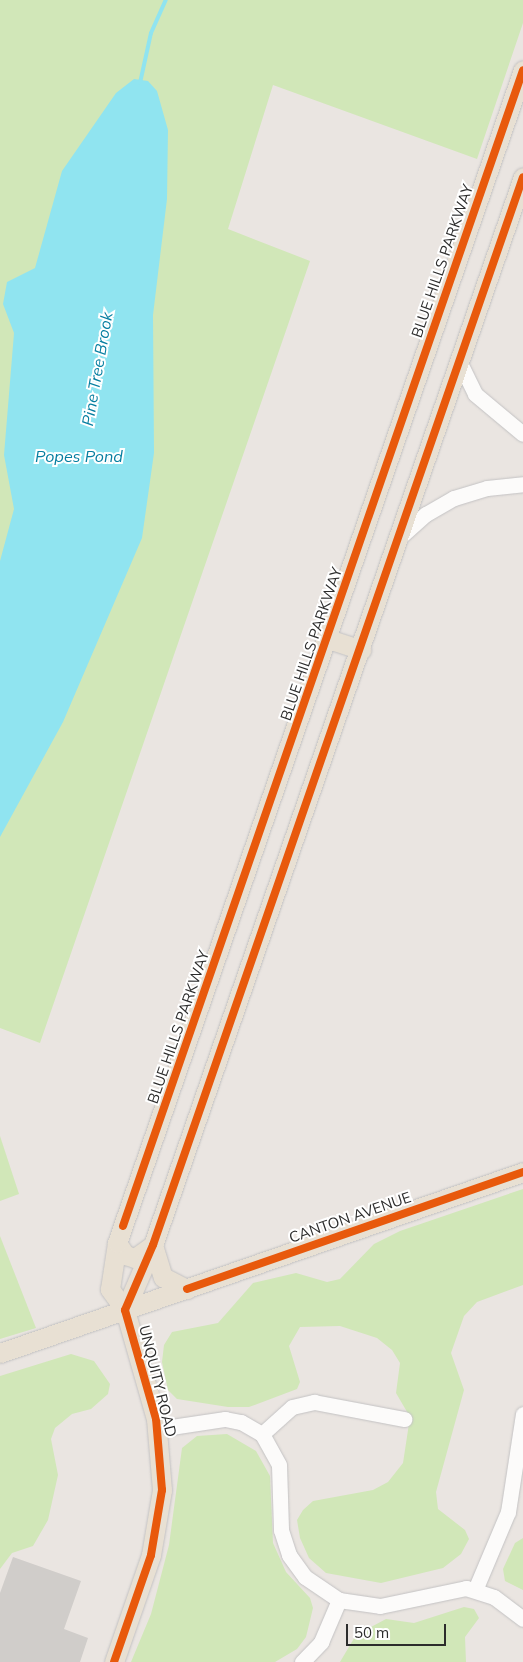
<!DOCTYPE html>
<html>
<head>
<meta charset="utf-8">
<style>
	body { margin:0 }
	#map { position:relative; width:523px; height:1662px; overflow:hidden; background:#eae5e1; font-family:Mulish,sans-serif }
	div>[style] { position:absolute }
	.green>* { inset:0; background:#d1e7b8 }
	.water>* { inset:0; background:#90e4f0 }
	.stream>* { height:4px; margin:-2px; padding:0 2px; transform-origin:2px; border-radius:2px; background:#90e4f0 }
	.building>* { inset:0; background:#d0cdca }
	.roads { filter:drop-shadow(0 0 1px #c3c2c3) drop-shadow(0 0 1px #c3c2c3) }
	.minor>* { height:15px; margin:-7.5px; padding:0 7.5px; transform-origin:7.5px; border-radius:7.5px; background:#fcfbfa }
	.major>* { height:19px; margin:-9.5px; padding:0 9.5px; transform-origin:9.5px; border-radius:9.5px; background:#e8e0d3 }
	.cycleway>* { height:8px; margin:-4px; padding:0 4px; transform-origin:4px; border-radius:4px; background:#e8590c }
	span { translate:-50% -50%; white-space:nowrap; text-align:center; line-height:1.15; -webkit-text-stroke:4px #fff; paint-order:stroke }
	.street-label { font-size:15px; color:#2c2c2c }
	.water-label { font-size:16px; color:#057ea0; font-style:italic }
	.scale { position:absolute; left:346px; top:1624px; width:100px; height:22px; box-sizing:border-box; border:2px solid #2c2c2c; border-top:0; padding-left:6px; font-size:15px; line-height:18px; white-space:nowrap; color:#2c2c2c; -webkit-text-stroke:4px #fff; paint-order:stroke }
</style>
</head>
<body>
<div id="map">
	<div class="green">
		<div style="clip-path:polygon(0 0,523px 0,523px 23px,477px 159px,273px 85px,228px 229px,310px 261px,40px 1043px,0 1028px)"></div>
		<div style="clip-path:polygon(0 1136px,19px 1194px,0 1201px)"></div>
		<div style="clip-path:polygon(523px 1189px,523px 1285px,477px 1302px,464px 1316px,451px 1353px,464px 1390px,436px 1492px,438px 1509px,465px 1530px,469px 1539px,461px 1554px,443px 1568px,381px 1583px,326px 1573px,309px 1558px,300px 1538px,297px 1520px,303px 1510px,313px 1501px,373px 1490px,388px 1482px,403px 1463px,410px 1417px,396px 1393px,400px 1363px,392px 1350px,377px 1338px,340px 1326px,300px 1327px,289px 1346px,300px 1382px,297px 1389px,249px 1407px,228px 1407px,177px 1399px,168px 1390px,162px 1362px,164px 1345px,172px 1332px,218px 1323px,253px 1283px,296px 1273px,327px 1282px,340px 1279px,374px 1244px,400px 1231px)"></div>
		<div style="clip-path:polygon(0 1236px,36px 1328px,0 1339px)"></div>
		<div style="clip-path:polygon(71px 1354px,94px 1361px,110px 1384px,108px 1394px,91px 1409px,72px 1414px,55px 1428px,51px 1439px,58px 1475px,48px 1520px,33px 1546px,12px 1553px,0 1569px,0 1376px)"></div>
		<div style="clip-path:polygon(227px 1434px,256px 1451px,270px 1476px,273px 1543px,286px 1572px,310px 1598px,313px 1608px,306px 1637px,297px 1649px,275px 1662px,131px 1662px,151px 1614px,169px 1545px,182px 1448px,197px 1436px)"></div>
		<div style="clip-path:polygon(523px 1538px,523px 1590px,505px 1581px,503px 1569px,515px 1543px)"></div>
		<div style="clip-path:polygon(464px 1607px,474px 1609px,479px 1618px,465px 1637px,466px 1662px,340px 1662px,356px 1635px,386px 1619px,414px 1623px)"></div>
	</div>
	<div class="water">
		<div style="clip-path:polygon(134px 79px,148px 81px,157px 91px,168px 130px,167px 199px,153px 315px,154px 453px,142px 538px,63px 722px,0 837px,0 561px,14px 509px,4px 455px,14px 333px,3px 304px,7px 282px,35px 268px,62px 171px,116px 93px)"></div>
	</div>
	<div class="stream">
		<div style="left:140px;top:83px;width:51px;rotate:-77.6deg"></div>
		<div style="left:151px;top:33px;width:36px;rotate:-66deg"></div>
	</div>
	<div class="building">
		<div style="clip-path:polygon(13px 1557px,81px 1581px,64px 1629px,88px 1638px,80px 1662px,0 1662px,0 1593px)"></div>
	</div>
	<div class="roads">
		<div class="minor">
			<div style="left:460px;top:363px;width:34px;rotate:64deg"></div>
			<div style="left:475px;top:394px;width:62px;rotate:39.8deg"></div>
			<div style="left:399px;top:538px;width:36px;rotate:-42deg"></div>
			<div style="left:426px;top:514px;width:32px;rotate:-30deg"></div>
			<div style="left:454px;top:498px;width:34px;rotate:-17deg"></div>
			<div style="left:487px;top:488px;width:36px;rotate:-6deg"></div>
			<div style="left:158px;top:1429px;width:68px;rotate:-8.5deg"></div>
			<div style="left:225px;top:1419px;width:16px;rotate:11deg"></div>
			<div style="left:241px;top:1422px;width:24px;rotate:30deg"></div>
			<div style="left:262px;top:1434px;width:35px;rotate:61deg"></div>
			<div style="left:279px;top:1465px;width:65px;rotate:88.2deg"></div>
			<div style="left:281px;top:1530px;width:26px;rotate:72deg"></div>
			<div style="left:289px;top:1555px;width:27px;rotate:54deg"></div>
			<div style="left:305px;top:1577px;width:41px;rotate:34.1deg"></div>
			<div style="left:339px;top:1600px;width:41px;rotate:8.3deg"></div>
			<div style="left:380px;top:1606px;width:88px;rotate:-11.8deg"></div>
			<div style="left:466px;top:1588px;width:29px;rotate:18deg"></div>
			<div style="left:494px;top:1597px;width:36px;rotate:37deg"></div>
			<div style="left:262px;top:1434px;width:40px;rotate:-42deg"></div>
			<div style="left:292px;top:1407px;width:23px;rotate:-13deg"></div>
			<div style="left:314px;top:1402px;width:92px;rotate:10.7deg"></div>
			<div style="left:475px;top:1590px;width:85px;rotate:-67.1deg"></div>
			<div style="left:508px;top:1512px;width:99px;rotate:-81.3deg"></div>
			<div style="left:302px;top:1662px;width:28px;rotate:-46deg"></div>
			<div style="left:321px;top:1642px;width:46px;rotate:-66.8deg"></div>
		</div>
		<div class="major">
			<div style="left:328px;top:639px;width:35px;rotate:18deg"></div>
			<div style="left:117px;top:1243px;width:14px;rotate:56deg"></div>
			<div style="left:125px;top:1255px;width:10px;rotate:17deg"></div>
			<div style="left:135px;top:1258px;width:22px;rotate:-36deg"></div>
			<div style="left:153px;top:1245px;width:34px;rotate:73deg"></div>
			<div style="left:163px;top:1277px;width:27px;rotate:27deg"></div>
			<div style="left:125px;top:1310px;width:26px;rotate:-126deg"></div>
			<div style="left:110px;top:1289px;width:47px;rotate:-81.3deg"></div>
			<div style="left:117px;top:1243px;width:1241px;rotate:-70.91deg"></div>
			<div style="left:125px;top:1310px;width:71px;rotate:-66.7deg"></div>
			<div style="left:153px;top:1245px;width:1130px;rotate:-70.89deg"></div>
			<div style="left:0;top:1353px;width:553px;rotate:-19.09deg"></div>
			<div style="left:114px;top:1662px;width:113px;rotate:-70.9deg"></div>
			<div style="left:151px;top:1555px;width:66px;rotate:-80.4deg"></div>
			<div style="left:162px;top:1490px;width:71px;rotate:-94.8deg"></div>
			<div style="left:156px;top:1419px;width:113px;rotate:-105.9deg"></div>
		</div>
	</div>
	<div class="cycleway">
		<div style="left:123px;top:1226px;width:1223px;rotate:-70.91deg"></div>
		<div style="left:187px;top:1289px;width:356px;rotate:-19.2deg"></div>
		<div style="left:114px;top:1662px;width:113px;rotate:-70.9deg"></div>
		<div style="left:151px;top:1555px;width:66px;rotate:-80.4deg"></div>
		<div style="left:162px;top:1490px;width:71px;rotate:-94.8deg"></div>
		<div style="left:156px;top:1419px;width:113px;rotate:-105.9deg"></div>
		<div style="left:125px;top:1310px;width:71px;rotate:-66.7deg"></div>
		<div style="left:153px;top:1245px;width:1130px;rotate:-70.89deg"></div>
	</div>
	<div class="street-label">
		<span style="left:442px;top:261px;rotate:-71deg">BLUE HILLS PARKWAY</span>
		<span style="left:311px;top:644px;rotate:-71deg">BLUE HILLS PARKWAY</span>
		<span style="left:178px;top:1027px;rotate:-71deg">BLUE HILLS PARKWAY</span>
		<span style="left:350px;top:1217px;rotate:-19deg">CANTON AVENUE</span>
		<span style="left:158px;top:1381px;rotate:76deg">UNQUITY ROAD</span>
	</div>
	<div class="water-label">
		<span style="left:97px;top:369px;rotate:-80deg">Pine Tree Brook</span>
		<span style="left:79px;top:456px">Popes Pond</span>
	</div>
	<div class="scale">50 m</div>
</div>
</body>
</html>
